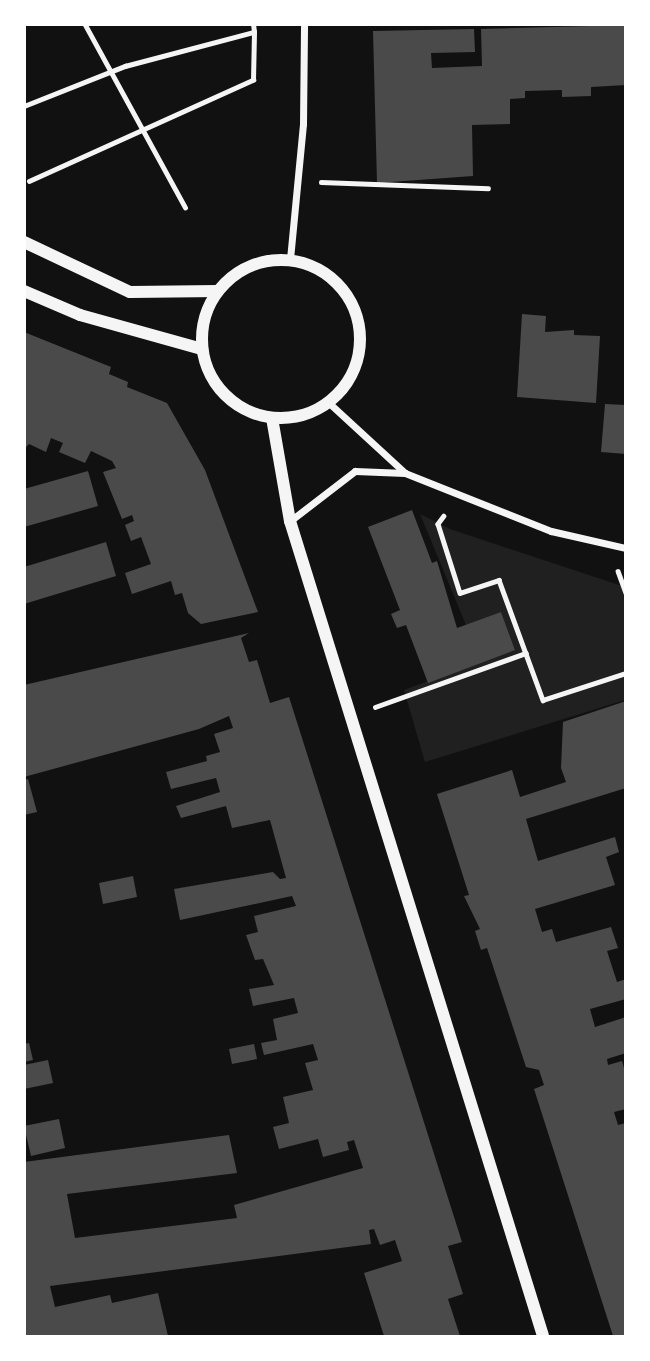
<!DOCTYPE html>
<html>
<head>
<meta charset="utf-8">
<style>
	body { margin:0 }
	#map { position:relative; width:650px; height:1361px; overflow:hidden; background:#111; font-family:Figtree,sans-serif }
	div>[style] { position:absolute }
	.green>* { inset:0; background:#202020 }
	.building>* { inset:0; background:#4a4a4a }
	.path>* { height:4.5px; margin:-2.25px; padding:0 2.25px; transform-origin:2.25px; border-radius:2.25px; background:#f5f5f5 }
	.minor>* { height:7px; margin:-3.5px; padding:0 3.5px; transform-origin:3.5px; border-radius:3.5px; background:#f5f5f5 }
	.tertiary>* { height:12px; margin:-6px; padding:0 6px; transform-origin:6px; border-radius:6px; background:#f5f5f5 }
	.tertiary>.ring { margin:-6px; padding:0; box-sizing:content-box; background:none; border:12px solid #f5f5f5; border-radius:50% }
	span { translate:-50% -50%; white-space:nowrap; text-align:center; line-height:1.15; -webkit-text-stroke:7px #fff; paint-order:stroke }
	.frame { position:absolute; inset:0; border:26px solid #fff; pointer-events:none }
</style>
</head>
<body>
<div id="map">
	<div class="green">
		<div style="clip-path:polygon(420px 514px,450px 529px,625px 587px,625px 700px,425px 762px,404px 690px,515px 649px,501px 612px,466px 625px)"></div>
	</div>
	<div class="building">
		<div style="clip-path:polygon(626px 25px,626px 85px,591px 87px,591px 96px,562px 97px,562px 90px,525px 91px,525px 98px,510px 99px,510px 124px,472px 125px,473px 176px,377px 183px,373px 31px,474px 29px,475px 52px,431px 53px,432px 68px,482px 66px,481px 29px)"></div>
		<div style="clip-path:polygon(522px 314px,546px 316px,545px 332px,574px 330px,574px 335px,600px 336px,596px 403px,517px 397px)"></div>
		<div style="clip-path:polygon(24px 332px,111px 367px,109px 374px,128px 382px,127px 387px,167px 403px,205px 470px,258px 612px,201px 624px,188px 613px,182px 593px,175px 595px,171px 581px,132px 594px,125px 573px,151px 564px,141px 537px,131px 541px,125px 525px,134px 521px,132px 515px,122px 519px,103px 472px,116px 468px,112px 461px,91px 451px,85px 463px,59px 452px,63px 443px,51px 438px,46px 452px,29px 444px,24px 449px)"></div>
		<div style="clip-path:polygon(605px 404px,626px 405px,626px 454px,601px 452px)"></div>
		<div style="clip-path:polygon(88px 471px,98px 506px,24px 527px,24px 489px)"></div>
		<div style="clip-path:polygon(412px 510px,432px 563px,437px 561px,457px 628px,501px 612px,515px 650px,428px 683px,406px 625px,397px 628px,391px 614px,400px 610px,368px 527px)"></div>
		<div style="clip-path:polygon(106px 542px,116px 576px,24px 604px,24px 567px)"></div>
		<div style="clip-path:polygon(249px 633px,241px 638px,249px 662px,257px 660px,270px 703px,289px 697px,462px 1242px,448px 1246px,463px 1294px,448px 1299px,460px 1336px,384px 1336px,364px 1273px,402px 1261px,395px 1240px,380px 1245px,374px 1229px,369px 1230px,371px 1244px,50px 1286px,55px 1307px,110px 1295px,112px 1303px,158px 1293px,168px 1336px,24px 1336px,24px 1162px,229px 1135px,237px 1173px,67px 1194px,75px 1238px,237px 1218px,234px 1205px,363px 1168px,354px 1140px,347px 1142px,349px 1150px,323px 1157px,318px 1139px,279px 1149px,273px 1127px,289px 1123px,283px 1097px,313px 1090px,305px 1063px,318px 1060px,313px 1044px,264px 1055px,261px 1043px,277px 1040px,273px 1019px,298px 1013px,294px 998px,253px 1006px,249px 989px,274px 985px,263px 959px,255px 960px,246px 935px,258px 932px,254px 916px,296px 906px,292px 896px,180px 920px,174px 889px,273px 872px,280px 879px,286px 878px,270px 820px,232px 828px,226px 806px,181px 818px,176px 806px,220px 792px,216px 778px,171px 789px,166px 772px,207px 761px,206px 756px,220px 752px,214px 734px,233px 728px,229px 716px,199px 729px,24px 777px,24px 685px)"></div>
		<div style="clip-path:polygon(626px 701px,626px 788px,526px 819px,538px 861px,615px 837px,619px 852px,606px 857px,615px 885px,535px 909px,542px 932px,552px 929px,556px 942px,611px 927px,618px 948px,607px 951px,617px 982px,626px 979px,626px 999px,590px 1009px,595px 1027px,626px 1017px,626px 1053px,607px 1059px,608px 1065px,622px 1061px,626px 1075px,626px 1109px,614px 1112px,618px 1125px,626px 1123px,626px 1336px,613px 1336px,534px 1089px,544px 1085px,539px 1070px,526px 1067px,487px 948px,481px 950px,475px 931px,480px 929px,464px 896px,469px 895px,437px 794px,512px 770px,520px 797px,566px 782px,561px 768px,563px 722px)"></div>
		<div style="clip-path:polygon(28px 779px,37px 812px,24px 815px,24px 780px)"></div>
		<div style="clip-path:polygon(133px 876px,137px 897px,103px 904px,99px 883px)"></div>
		<div style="clip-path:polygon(29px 1043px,33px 1060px,24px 1062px,24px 1044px)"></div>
		<div style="clip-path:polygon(254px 1044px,257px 1059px,232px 1064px,229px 1049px)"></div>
		<div style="clip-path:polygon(48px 1060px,53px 1083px,24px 1089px,24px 1065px)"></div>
		<div style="clip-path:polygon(59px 1119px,65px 1148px,31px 1156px,24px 1126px)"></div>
	</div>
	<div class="path">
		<div style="left:85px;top:24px;width:209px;rotate:61.3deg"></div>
		<div style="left:24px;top:106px;width:109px;rotate:-21.6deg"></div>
		<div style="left:125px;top:66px;width:133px;rotate:-14.8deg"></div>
		<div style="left:254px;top:32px;width:8px;rotate:-97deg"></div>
		<div style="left:29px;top:181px;width:246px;rotate:-24.3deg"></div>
		<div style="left:253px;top:80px;width:48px;rotate:-88.8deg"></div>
		<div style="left:321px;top:182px;width:167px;rotate:2.1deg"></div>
		<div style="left:444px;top:516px;width:10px;rotate:127deg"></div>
		<div style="left:438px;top:524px;width:72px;rotate:72.3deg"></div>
		<div style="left:460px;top:593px;width:41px;rotate:-18.4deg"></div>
		<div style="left:499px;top:580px;width:128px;rotate:69.9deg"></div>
		<div style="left:543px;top:700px;width:87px;rotate:-18deg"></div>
		<div style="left:618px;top:571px;width:23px;rotate:70deg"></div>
		<div style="left:375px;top:707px;width:160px;rotate:-19.7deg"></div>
	</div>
	<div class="minor">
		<div style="left:290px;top:259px;width:136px;rotate:-84.5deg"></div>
		<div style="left:303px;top:124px;width:100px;rotate:-89.4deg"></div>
		<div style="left:329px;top:403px;width:103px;rotate:42.6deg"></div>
		<div style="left:405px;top:473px;width:157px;rotate:21.7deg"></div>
		<div style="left:551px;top:531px;width:77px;rotate:12.8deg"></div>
		<div style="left:290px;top:521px;width:82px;rotate:-37.6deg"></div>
		<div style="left:355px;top:471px;width:50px;rotate:2.3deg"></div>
	</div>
	<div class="tertiary">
		<div style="left:24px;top:242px;width:117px;rotate:25.3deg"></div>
		<div style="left:130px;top:292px;width:88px;rotate:-0.7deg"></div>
		<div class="ring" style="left:202px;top:260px;width:146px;height:146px"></div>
		<div style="left:24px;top:291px;width:61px;rotate:23.2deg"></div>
		<div style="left:80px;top:315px;width:127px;rotate:15.6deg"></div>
		<div style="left:272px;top:418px;width:105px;rotate:80.1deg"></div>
		<div style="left:290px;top:521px;width:853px;rotate:72.75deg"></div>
	</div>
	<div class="frame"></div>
</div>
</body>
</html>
